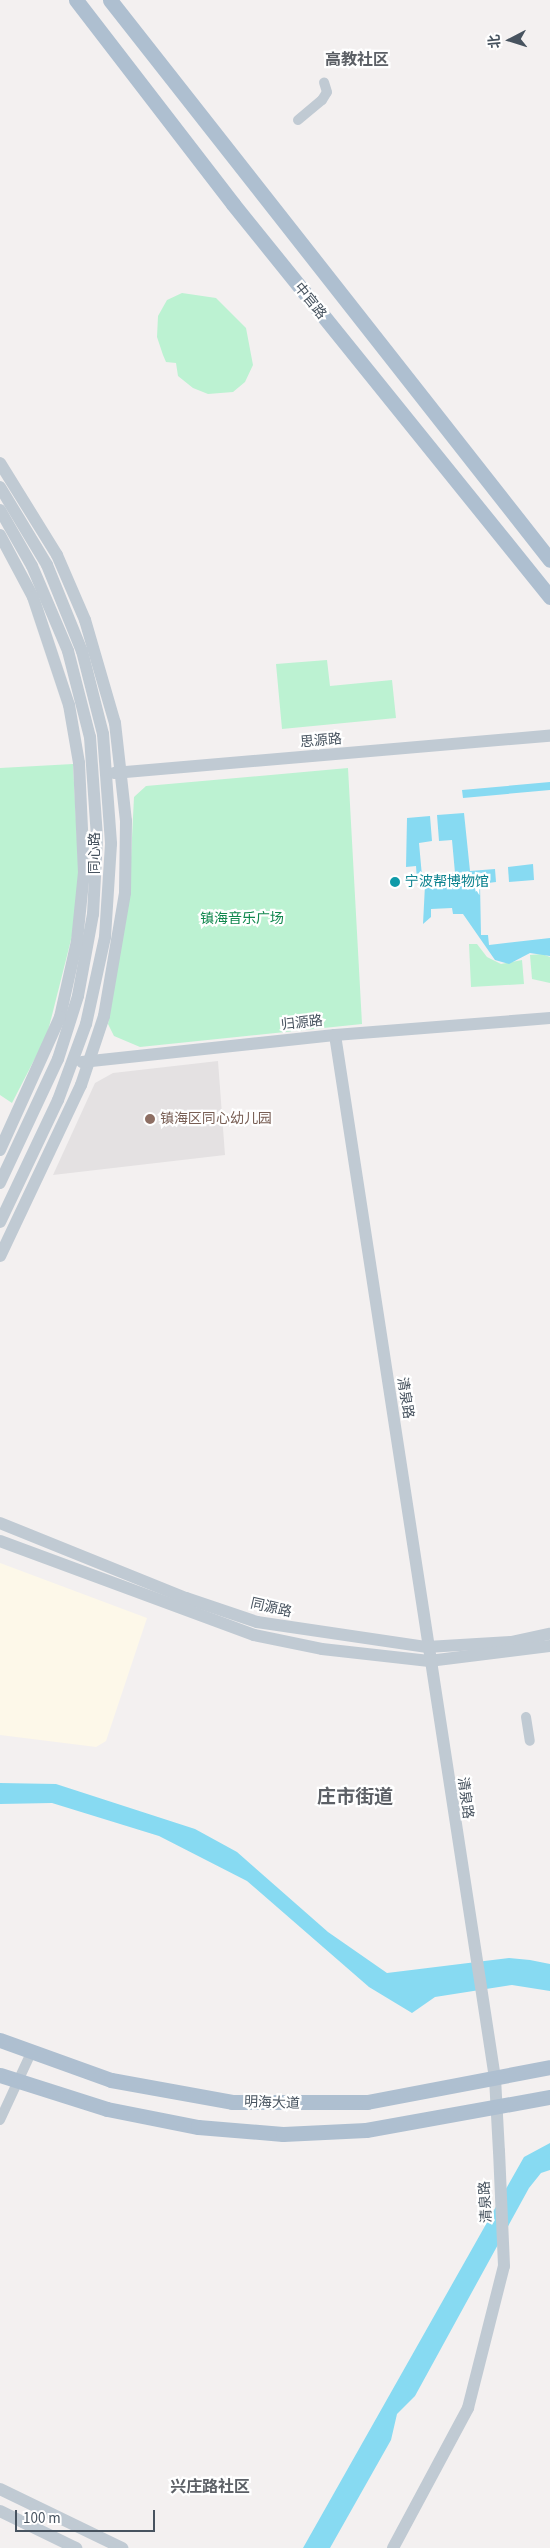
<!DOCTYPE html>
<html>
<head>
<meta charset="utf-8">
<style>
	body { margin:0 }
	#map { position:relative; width:550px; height:2548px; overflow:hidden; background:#f3f0f0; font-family:"Source Sans 3","Noto Sans SC",sans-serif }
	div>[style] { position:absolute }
	.commercial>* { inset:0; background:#fdf8e9 }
	.education>* { inset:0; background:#e4e1e2 }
	.green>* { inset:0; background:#bcf2d2 }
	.water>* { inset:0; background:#87daf2 }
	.minor>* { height:10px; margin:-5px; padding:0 5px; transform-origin:5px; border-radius:5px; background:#c0cad3 }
	.tertiary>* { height:12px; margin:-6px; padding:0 6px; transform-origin:6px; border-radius:6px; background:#c0cad3 }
	.primary>* { height:15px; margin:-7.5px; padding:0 7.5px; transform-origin:7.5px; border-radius:7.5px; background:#aebfd0 }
	.tertiary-bridge>* { height:12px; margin:-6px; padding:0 6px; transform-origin:6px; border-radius:6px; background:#c0cad3 }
	.dots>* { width:14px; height:14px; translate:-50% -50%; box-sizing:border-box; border:2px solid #fff; border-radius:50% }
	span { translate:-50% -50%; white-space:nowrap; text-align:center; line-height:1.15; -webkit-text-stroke:4.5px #fff; paint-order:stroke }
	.street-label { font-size:14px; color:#47535f }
	.culture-label { font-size:14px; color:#0d838f }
	.left { translate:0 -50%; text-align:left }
	.park-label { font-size:14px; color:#11874e }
	.education-label { font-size:14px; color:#785e54 }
	.quarter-label { font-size:16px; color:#5c6066; font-weight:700 }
	.district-label { font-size:19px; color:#5c6066; font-weight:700 }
	.north { position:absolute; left:485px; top:15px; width:50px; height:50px; -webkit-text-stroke:4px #fff; paint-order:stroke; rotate:265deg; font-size:14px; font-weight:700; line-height:20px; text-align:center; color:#47535f }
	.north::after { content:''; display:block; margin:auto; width:18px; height:22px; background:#47535f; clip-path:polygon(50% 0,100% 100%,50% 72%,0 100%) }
	.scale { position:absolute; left:15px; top:2510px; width:140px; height:22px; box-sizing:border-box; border:2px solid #47535f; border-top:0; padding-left:6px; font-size:15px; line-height:18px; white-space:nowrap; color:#47535f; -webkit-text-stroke:4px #fff; paint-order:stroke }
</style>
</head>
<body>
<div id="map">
	<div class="commercial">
		<div style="clip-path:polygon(0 1563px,147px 1618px,106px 1741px,96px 1747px,0 1735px)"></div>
	</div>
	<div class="education">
		<div style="clip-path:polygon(218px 1061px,225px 1155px,53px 1175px,95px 1083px,113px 1073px)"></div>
	</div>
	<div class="green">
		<div style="clip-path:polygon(182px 293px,216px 298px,246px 328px,253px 365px,245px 382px,233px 392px,208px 394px,193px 388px,178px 376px,176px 363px,166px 362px,163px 355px,157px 337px,158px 316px,167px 300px)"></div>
		<div style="clip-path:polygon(327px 660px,330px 686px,392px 680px,396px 718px,282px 729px,276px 664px)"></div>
		<div style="clip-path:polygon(73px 764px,79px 877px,75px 924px,47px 1035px,12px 1103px,0 1095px,0 768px)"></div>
		<div style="clip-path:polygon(348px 768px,362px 1024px,140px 1047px,114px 1036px,108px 1024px,129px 898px,134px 797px,146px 786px)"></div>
		<div style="clip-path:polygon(469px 944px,477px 944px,487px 957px,501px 964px,522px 960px,524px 984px,471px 987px)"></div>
		<div style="clip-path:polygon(542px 954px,550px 957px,550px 983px,532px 979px,530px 955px)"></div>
	</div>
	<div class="water">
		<div style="clip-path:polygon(550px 782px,550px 790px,463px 798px,462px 790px)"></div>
		<div style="clip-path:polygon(464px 813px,470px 871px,495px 869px,496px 882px,480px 884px,481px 935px,488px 935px,489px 945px,550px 938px,550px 956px,530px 953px,509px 964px,495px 960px,463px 914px,453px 914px,452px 908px,431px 909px,431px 917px,423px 924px,425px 885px,417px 881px,416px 866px,406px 867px,407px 818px,430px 816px,432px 841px,419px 843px,422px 876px,455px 873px,452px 840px,439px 841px,437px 815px)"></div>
		<div style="clip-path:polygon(533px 864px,534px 880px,509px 882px,508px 867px)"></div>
		<div style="clip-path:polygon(0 1783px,56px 1784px,195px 1829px,237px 1852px,328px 1932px,387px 1973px,509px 1958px,530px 1960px,550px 1964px,550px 1991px,512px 1985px,435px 1997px,412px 2013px,369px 1987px,247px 1881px,159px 1836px,52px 1803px,0 1804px)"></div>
		<div style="clip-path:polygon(550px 2143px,550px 2170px,541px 2173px,529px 2188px,415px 2396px,397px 2414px,391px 2440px,330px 2548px,303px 2548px,524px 2157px)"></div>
	</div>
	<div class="minor">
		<div style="left:298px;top:120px;width:31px;rotate:-40deg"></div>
		<div style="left:322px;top:100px;width:9px;rotate:-58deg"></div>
		<div style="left:327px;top:92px;width:10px;rotate:-107deg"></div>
		<div style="left:526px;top:1717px;width:24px;rotate:81deg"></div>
		<div style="left:0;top:2120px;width:74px;rotate:-65.2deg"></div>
	</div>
	<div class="tertiary">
		<div style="left:0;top:463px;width:108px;rotate:58.2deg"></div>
		<div style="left:57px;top:555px;width:71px;rotate:66.7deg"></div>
		<div style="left:85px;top:620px;width:107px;rotate:73.8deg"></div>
		<div style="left:115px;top:723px;width:99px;rotate:83.6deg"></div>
		<div style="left:126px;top:821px;width:72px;rotate:90.8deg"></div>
		<div style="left:125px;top:893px;width:125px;rotate:99.7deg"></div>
		<div style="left:104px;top:1016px;width:73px;rotate:108.4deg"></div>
		<div style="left:81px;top:1085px;width:189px;rotate:115.3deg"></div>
		<div style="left:0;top:487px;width:91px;rotate:58.9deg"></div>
		<div style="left:47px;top:565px;width:93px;rotate:67.9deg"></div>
		<div style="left:82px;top:651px;width:86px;rotate:75.8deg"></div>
		<div style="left:103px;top:734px;width:110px;rotate:85.8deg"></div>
		<div style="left:111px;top:844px;width:93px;rotate:93.7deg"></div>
		<div style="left:105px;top:937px;width:89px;rotate:102.3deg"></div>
		<div style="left:86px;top:1024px;width:81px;rotate:110.2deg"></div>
		<div style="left:58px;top:1100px;width:135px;rotate:115.4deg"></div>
		<div style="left:0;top:510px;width:64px;rotate:60.3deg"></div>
		<div style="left:32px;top:566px;width:92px;rotate:67deg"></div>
		<div style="left:68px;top:651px;width:89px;rotate:75.7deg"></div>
		<div style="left:90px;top:737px;width:101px;rotate:86deg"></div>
		<div style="left:97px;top:838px;width:76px;rotate:93deg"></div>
		<div style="left:93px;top:914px;width:83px;rotate:100.4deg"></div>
		<div style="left:78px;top:996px;width:66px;rotate:107.6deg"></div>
		<div style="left:58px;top:1059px;width:137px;rotate:115.1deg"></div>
		<div style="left:0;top:535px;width:70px;rotate:62deg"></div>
		<div style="left:33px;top:597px;width:114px;rotate:71.6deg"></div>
		<div style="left:69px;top:705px;width:59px;rotate:80.2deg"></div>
		<div style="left:79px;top:763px;width:109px;rotate:87.4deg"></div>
		<div style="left:84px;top:872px;width:69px;rotate:95.8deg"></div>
		<div style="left:77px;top:941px;width:78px;rotate:102.6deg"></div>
		<div style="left:60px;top:1017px;width:146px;rotate:114.3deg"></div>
		<div style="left:114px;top:773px;width:438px;rotate:-4.9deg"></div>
		<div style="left:335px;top:1035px;width:1055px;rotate:81.28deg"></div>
		<div style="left:495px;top:2078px;width:73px;rotate:86.9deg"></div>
		<div style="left:82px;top:1062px;width:254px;rotate:-6.1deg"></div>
		<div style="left:335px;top:1035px;width:216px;rotate:-4.5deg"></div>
		<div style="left:0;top:1523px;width:201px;rotate:22deg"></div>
		<div style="left:186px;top:1598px;width:75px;rotate:18.7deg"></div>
		<div style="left:257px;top:1622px;width:172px;rotate:8.4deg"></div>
		<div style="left:427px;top:1647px;width:84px;rotate:-3.4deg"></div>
		<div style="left:511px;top:1642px;width:40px;rotate:-12deg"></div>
		<div style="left:0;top:1541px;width:271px;rotate:20.3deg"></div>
		<div style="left:254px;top:1635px;width:69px;rotate:11.6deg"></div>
		<div style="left:322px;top:1649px;width:108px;rotate:6.4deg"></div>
		<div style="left:429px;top:1661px;width:122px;rotate:-7.1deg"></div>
		<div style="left:0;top:2489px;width:136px;rotate:25.8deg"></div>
		<div style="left:0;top:2511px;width:85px;rotate:26deg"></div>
		<div style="left:393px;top:2548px;width:159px;rotate:-61.8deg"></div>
		<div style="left:468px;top:2408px;width:146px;rotate:-75.8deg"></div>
	</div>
	<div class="primary">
		<div style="left:76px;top:0;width:257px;rotate:52.4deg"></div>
		<div style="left:233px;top:204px;width:505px;rotate:51.11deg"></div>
		<div style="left:110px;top:0;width:712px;rotate:51.84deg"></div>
		<div style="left:0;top:2040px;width:118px;rotate:19.8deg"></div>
		<div style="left:111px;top:2080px;width:123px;rotate:10.3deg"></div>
		<div style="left:232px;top:2102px;width:135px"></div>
		<div style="left:367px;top:2102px;width:186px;rotate:-10.8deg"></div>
		<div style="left:0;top:2075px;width:112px;rotate:17.6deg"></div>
		<div style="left:107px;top:2109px;width:93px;rotate:11.2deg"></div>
		<div style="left:198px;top:2127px;width:85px;rotate:4.7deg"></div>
		<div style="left:283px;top:2134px;width:83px;rotate:-2.8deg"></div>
		<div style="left:366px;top:2130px;width:187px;rotate:-10.2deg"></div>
	</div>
	<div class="tertiary-bridge">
		<div style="left:499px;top:2151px;width:115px;rotate:87.5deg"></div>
	</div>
	<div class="dots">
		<div style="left:395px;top:882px;background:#0f9aa8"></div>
		<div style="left:150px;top:1119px;background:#8d6e63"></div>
	</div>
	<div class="street-label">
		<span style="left:310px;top:301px;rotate:51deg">中官路</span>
		<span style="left:321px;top:741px;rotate:-5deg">思源路</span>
		<span style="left:95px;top:853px;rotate:-90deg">同心路</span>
		<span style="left:302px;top:1023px;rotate:-6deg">归源路</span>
		<span style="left:405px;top:1398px;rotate:81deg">清泉路</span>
		<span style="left:271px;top:1608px;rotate:13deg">同源路</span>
		<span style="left:465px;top:1798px;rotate:82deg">清泉路</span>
		<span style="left:272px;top:2103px;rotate:2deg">明海大道</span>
		<span style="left:486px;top:2202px;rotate:-93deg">清泉路</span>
	</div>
	<div class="culture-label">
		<span class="left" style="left:405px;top:882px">宁波帮博物馆</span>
	</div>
	<div class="park-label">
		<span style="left:242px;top:919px">镇海音乐广场</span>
	</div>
	<div class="education-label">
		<span class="left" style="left:160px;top:1119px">镇海区同心幼儿园</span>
	</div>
	<div class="quarter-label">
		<span style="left:357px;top:60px">高教社区</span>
		<span style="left:210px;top:2487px">兴庄路社区</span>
	</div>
	<div class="district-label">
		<span style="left:355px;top:1798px">庄市街道</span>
	</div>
	<div class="north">北</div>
	<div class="scale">100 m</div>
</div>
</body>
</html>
